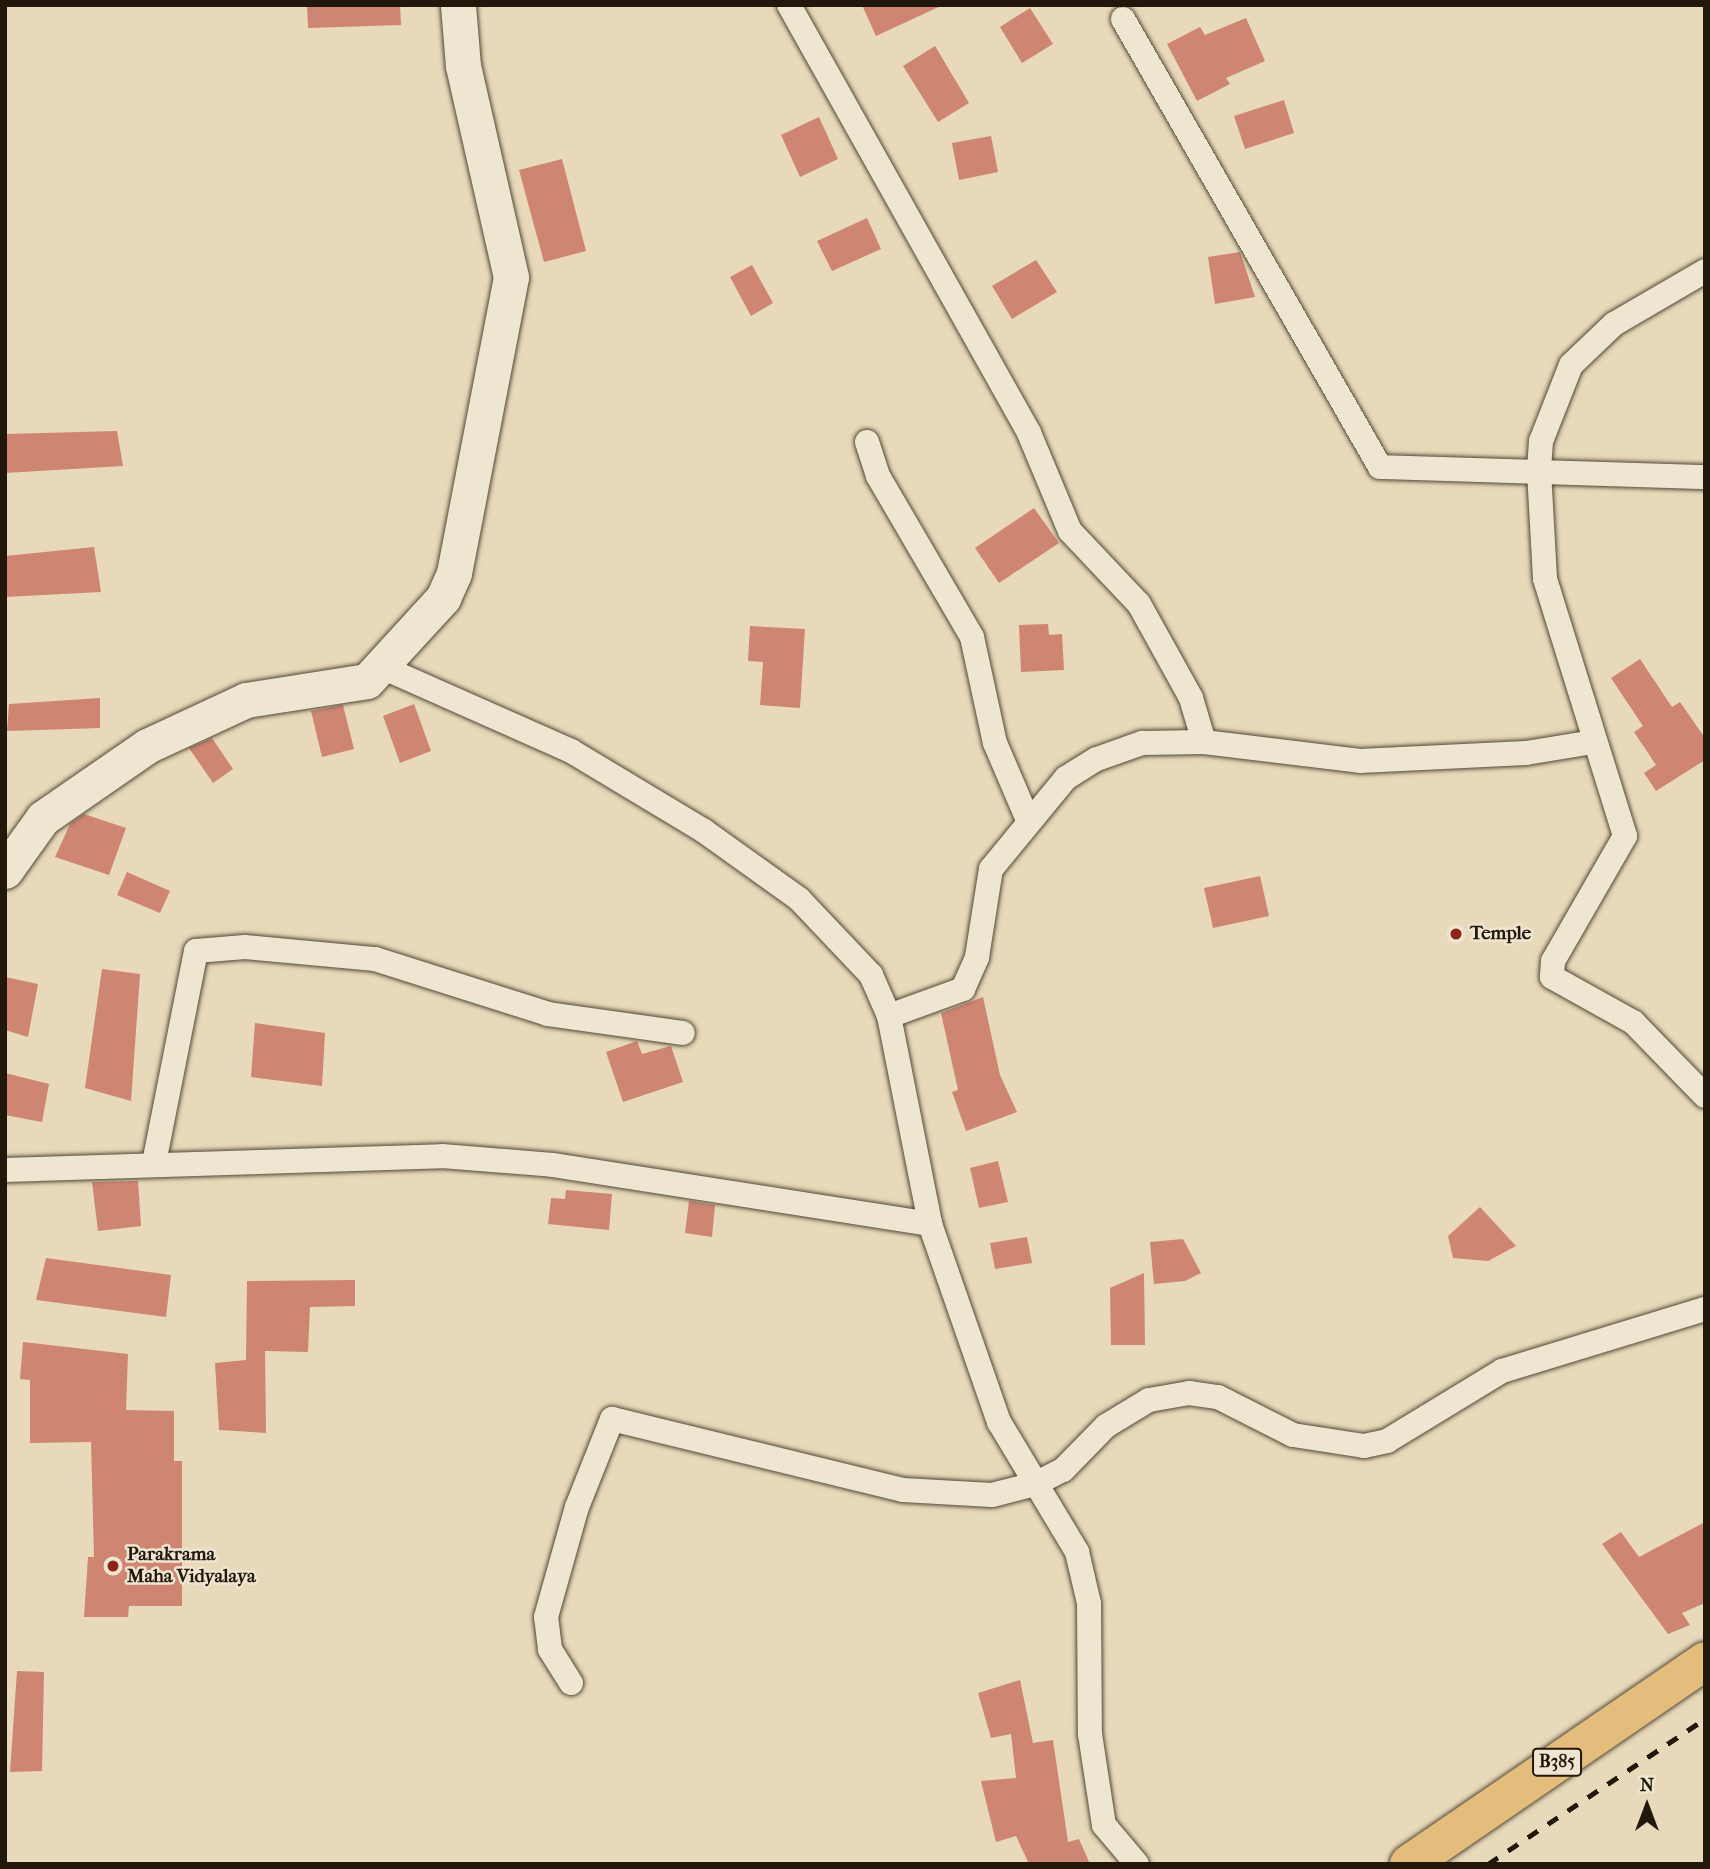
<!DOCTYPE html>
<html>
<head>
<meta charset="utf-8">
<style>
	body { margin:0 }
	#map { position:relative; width:1710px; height:1869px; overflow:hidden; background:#e7d9b9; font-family:"IM FELL French Canon",serif }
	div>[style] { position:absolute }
	.building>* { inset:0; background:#ce8673 }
	.roads { filter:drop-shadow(0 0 2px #524836) drop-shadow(0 0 2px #524836) }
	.street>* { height:24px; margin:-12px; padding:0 12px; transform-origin:12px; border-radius:12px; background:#efe6d2 }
	.secondary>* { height:35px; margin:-17.5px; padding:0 17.5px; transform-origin:17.5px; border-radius:17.5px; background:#efe6d2 }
	.primary>* { height:38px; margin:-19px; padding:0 19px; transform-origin:19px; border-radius:19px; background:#e4bc7c }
	.rail>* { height:5px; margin-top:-2.5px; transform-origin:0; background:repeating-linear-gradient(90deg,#21170b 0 12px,transparent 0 24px) }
	.dots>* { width:19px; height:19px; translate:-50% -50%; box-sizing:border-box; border:4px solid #efe6d2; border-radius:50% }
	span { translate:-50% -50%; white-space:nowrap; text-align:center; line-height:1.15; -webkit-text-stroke:5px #efe6d2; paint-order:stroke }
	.shield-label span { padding:2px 5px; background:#efe6d2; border:2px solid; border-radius:5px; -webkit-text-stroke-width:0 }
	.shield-label { font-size:18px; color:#21170b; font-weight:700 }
	.poi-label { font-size:19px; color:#21170b; font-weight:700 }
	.left { translate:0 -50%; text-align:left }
	.frame { position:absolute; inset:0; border:7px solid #21170b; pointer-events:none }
	.north { position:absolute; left:1612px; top:1771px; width:70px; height:70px; -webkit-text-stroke:5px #efe6d2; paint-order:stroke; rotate:0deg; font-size:19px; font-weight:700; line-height:28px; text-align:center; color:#21170b }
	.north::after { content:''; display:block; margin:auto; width:24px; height:32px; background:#21170b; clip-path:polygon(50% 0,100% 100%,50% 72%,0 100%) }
</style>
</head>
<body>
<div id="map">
	<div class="building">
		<div style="clip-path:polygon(307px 5px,400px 5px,401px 25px,308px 28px)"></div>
		<div style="clip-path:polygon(862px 5px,943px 5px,876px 36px)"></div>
		<div style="clip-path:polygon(1030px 8px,1053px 44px,1022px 63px,1000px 27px)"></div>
		<div style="clip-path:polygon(1246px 18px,1265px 61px,1226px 78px,1230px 84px,1197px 101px,1167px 44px,1200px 27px,1205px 35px)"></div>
		<div style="clip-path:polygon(935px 46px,969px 103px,938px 122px,903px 66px)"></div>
		<div style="clip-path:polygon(1284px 100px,1294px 133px,1245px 149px,1234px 116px)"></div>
		<div style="clip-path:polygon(819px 117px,838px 159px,800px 177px,781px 135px)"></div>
		<div style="clip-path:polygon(991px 136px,998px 172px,959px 180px,952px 143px)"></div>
		<div style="clip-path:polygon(562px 159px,586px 251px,544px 262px,519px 170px)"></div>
		<div style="clip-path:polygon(867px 218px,881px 249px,832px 271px,817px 241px)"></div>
		<div style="clip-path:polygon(1240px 252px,1255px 297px,1215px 304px,1208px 257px)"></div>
		<div style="clip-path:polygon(1036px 260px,1057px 292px,1012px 319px,992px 286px)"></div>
		<div style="clip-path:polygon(752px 265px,773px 303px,751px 316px,730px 277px)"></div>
		<div style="clip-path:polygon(117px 431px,123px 466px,5px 473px,5px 434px)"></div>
		<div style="clip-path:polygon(1034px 508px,1059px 543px,999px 583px,975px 548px)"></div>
		<div style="clip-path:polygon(94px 547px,101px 592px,5px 597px,5px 556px)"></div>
		<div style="clip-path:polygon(1048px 624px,1049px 635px,1062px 634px,1064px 670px,1021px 672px,1019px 625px)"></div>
		<div style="clip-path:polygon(750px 626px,805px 629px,800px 708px,760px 705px,763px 662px,748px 661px)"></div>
		<div style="clip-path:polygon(1640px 659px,1672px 707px,1680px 702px,1705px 738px,1705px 760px,1656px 791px,1644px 773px,1656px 765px,1634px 732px,1643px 726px,1611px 678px)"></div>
		<div style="clip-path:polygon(100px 698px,100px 728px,7px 731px,9px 704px)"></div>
		<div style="clip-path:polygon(414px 704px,431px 751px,400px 763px,383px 716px)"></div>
		<div style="clip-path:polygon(343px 705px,354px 749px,322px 757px,311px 711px)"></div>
		<div style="clip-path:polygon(212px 738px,233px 769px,213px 783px,189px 748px)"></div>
		<div style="clip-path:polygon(84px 814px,126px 828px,109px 875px,55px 857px,70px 824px)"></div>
		<div style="clip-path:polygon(127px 872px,170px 891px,160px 913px,117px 895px)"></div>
		<div style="clip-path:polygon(1260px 876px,1269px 916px,1213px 928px,1204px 888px)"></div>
		<div style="clip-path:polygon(102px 969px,140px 974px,131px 1101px,85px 1088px)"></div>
		<div style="clip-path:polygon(5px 977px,38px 984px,28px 1037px,5px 1030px)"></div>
		<div style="clip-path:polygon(983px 997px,1000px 1075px,1017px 1112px,966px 1131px,952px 1092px,958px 1090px,941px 1013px)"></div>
		<div style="clip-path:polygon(255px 1023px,325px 1033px,322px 1086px,251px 1077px)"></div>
		<div style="clip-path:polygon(637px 1041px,642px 1054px,671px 1046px,683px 1082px,623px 1102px,606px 1052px)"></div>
		<div style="clip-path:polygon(5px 1073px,49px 1084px,42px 1122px,5px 1115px)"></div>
		<div style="clip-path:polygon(998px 1161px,1008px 1202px,979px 1208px,970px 1168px)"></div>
		<div style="clip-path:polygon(138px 1181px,141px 1226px,98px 1231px,92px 1182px)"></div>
		<div style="clip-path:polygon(566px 1190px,612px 1194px,609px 1230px,548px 1224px,551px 1198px,565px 1199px)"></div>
		<div style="clip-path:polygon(689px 1201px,715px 1205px,712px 1237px,685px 1233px)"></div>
		<div style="clip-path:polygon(1480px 1207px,1516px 1246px,1488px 1261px,1453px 1258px,1448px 1236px)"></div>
		<div style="clip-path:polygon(1027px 1237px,1032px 1263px,995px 1269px,990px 1243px)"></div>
		<div style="clip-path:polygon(1183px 1239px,1201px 1273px,1185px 1281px,1154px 1284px,1150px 1242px)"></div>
		<div style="clip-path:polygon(46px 1258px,171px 1275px,166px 1317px,36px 1300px)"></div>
		<div style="clip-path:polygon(1144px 1273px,1145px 1345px,1111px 1345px,1110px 1288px)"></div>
		<div style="clip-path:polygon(355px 1280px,355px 1306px,310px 1307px,308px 1352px,265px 1351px,266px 1433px,219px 1430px,215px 1363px,246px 1360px,247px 1281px)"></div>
		<div style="clip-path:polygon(23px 1342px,128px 1354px,126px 1410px,174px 1411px,174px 1461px,182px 1461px,182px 1606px,129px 1606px,128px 1617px,84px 1617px,88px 1557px,94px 1557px,91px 1442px,30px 1443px,30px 1380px,20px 1379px)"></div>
		<div style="clip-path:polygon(1705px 1522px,1705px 1603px,1682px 1613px,1690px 1625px,1668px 1634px,1602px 1544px,1621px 1532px,1639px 1557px)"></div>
		<div style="clip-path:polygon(17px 1671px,44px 1672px,42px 1771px,10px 1772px)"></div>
		<div style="clip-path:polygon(1020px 1680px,1033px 1743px,1053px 1740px,1068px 1842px,1079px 1839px,1090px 1864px,1029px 1864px,1016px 1836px,996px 1842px,981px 1781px,1016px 1778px,1011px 1734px,991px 1738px,978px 1693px)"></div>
	</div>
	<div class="roads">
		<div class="street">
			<div style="left:789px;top:5px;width:491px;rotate:60.7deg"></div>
			<div style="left:1029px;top:433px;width:106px;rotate:67.3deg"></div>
			<div style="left:1070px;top:531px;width:100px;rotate:46.6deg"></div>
			<div style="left:1139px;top:604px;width:107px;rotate:61deg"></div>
			<div style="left:1191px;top:698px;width:46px;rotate:73.5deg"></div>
			<div style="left:1123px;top:19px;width:516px;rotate:60.16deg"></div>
			<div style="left:1380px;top:467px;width:325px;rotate:1.8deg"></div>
			<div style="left:1705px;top:271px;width:105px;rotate:149.8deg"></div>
			<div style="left:1614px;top:324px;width:59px;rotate:136.4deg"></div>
			<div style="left:1571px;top:365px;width:82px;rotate:111.5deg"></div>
			<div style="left:1541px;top:441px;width:30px;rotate:94deg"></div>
			<div style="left:1539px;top:471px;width:108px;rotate:86.8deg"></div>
			<div style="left:1545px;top:579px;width:269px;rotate:72.7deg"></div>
			<div style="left:1625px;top:836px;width:144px;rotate:119.9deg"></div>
			<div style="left:1553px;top:961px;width:16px;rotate:94deg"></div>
			<div style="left:1552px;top:977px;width:93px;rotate:29.1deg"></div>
			<div style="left:1633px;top:1022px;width:103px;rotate:45.8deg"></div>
			<div style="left:867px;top:442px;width:36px;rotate:72deg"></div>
			<div style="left:878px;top:476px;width:186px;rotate:59.7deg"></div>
			<div style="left:972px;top:637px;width:108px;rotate:77.8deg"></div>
			<div style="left:995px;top:743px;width:84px;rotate:66.8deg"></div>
			<div style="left:384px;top:668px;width:205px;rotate:23.9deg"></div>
			<div style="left:571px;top:751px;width:155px;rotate:31deg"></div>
			<div style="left:704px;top:831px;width:117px;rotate:35.6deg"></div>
			<div style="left:799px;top:899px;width:105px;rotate:46.5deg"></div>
			<div style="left:871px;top:975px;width:45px;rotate:66.3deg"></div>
			<div style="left:889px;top:1016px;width:212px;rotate:78.8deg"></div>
			<div style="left:930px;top:1224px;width:210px;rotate:70.8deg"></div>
			<div style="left:999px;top:1422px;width:152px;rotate:59deg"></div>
			<div style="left:1077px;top:1552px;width:52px;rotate:76.8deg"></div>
			<div style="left:1089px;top:1603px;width:131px;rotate:89.6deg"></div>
			<div style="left:1090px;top:1734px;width:92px;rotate:81.3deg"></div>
			<div style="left:1104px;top:1825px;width:51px;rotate:49.8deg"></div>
			<div style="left:889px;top:1016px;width:79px;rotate:-20deg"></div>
			<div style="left:963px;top:989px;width:35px;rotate:-66deg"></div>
			<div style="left:977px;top:957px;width:89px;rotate:-81deg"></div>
			<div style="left:991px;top:869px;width:118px;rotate:-50.5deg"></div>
			<div style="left:1066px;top:778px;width:36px;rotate:-32deg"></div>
			<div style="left:1097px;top:759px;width:48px;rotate:-19.6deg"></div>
			<div style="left:1142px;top:743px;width:62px;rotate:-0.9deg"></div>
			<div style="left:1204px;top:742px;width:157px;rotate:6.9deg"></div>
			<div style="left:1360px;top:761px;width:166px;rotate:-2.8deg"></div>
			<div style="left:1526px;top:753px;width:68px;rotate:-9.3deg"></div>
			<div style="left:154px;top:1163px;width:216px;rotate:-78.8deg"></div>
			<div style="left:196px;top:951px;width:49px;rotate:-4.7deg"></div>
			<div style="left:245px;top:947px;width:131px;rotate:5.3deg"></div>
			<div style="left:375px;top:959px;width:182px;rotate:17.6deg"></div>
			<div style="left:548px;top:1014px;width:136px;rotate:8deg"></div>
			<div style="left:5px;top:1170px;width:437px;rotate:-1.8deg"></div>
			<div style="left:442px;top:1156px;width:111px;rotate:4.6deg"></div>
			<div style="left:553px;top:1165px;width:382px;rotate:8.9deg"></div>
			<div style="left:571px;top:1683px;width:40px;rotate:-122deg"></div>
			<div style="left:550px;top:1649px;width:32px;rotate:-97deg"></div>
			<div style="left:546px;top:1617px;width:114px;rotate:-74.3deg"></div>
			<div style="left:577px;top:1507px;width:95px;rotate:-68.3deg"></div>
			<div style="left:612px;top:1419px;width:300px;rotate:13.7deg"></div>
			<div style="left:903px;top:1490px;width:89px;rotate:3.2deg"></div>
			<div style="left:992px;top:1495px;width:44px;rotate:-14.3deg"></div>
			<div style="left:1035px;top:1484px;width:31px;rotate:-27deg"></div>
			<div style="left:1063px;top:1470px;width:62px;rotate:-45.7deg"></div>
			<div style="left:1106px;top:1426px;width:50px;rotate:-31.2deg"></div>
			<div style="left:1149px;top:1400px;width:41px;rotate:-9.9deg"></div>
			<div style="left:1189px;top:1393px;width:29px;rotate:8deg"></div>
			<div style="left:1218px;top:1397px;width:84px;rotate:26.9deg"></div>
			<div style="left:1293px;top:1435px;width:72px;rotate:8.8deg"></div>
			<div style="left:1364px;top:1446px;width:24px;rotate:-12deg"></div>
			<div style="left:1387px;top:1441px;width:135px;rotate:-31.3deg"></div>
			<div style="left:1502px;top:1371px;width:212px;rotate:-17deg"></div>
		</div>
		<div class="secondary">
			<div style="left:5px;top:871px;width:65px;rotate:-54.4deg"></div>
			<div style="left:43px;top:818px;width:126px;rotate:-34.7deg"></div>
			<div style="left:147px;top:746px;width:109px;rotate:-24.9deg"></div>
			<div style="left:246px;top:700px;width:122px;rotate:-8.9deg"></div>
			<div style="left:367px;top:681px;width:113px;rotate:-47.5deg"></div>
			<div style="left:443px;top:598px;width:27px;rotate:-66deg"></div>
			<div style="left:454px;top:573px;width:301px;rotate:-79.1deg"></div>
			<div style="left:511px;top:277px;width:216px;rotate:-102.8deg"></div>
			<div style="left:463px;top:66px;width:61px;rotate:-94.7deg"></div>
		</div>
		<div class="primary">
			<div style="left:1409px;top:1864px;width:359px;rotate:-34.4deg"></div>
		</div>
	</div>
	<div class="rail">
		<div style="left:1488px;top:1864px;width:261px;rotate:-33.8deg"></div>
	</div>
	<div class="dots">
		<div style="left:1456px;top:934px;background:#8f2418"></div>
		<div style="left:113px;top:1566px;background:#8f2418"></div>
	</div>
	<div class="shield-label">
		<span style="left:1557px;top:1762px">B385</span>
	</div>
	<div class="poi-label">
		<span class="left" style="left:1470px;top:934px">Temple</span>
		<span class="left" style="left:127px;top:1566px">Parakrama<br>Maha Vidyalaya</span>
	</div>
	<div class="frame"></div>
	<div class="north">N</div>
</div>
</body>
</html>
